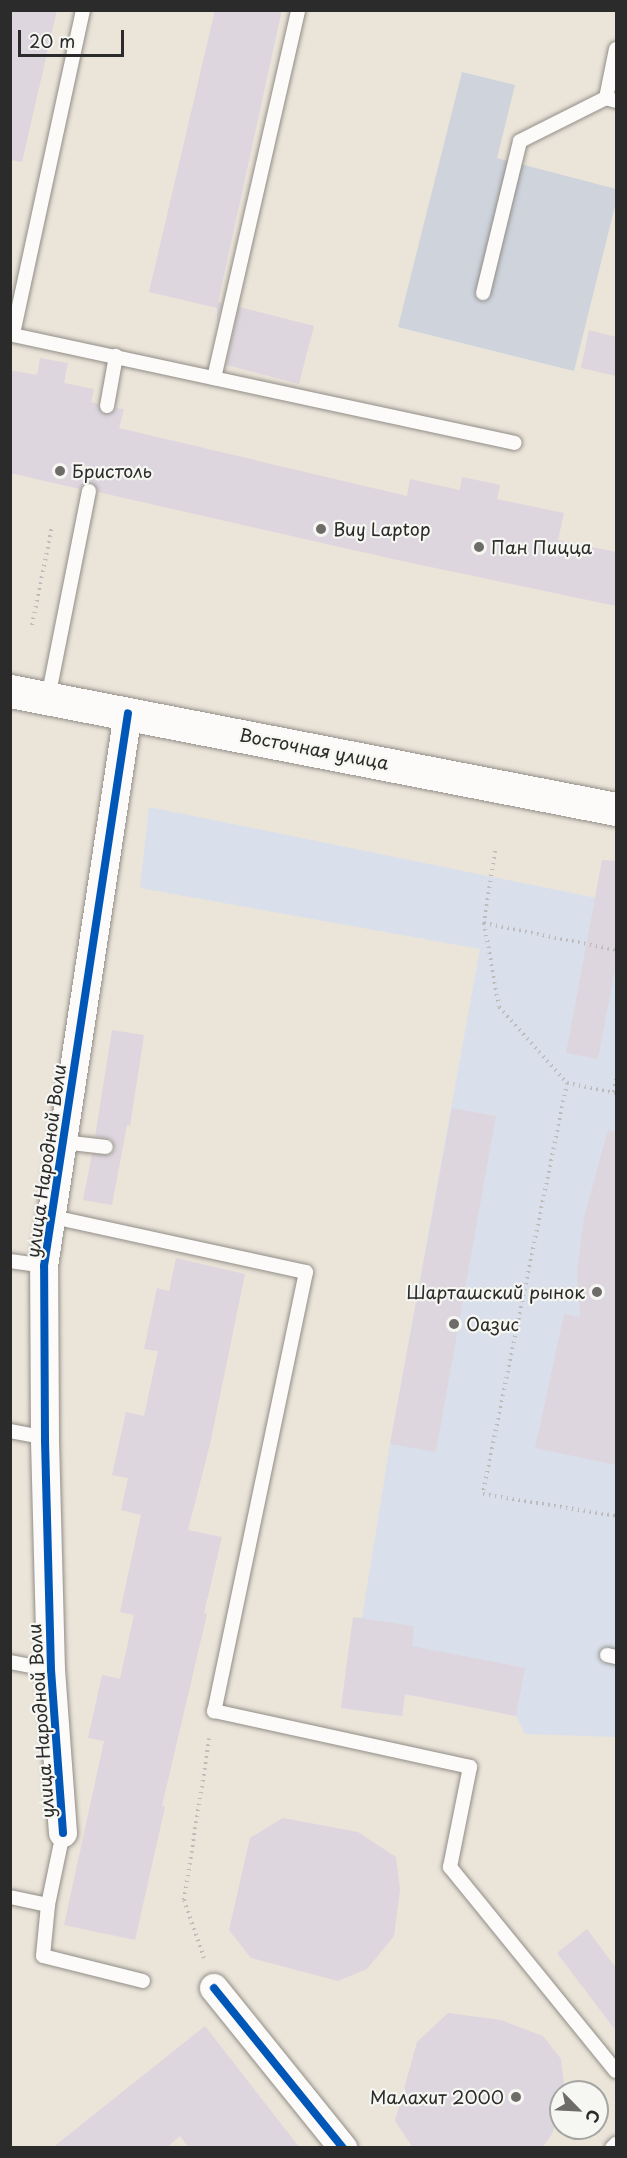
<!DOCTYPE html>
<html>
<head>
<meta charset="utf-8">
<style>
	body { margin:0 }
	#map { position:relative; width:627px; height:2158px; overflow:hidden; background:#ebe4d9; font-family:"Playpen Sans",sans-serif }
	div>[style] { position:absolute }
	.built>* { inset:0; background:#d9e0eb }
	.industrial>* { inset:0; background:#ced3dc }
	.building>* { inset:0; background:#ddd6de }
	.path>* { height:4px; margin-top:-2px; transform-origin:0; background:repeating-linear-gradient(90deg,#bdbcba 0 1.5px,transparent 0 6px) }
	.roads { filter:drop-shadow(0 0 2px #918e88) drop-shadow(0 0 2px #918e88) }
	.lane>* { height:14px; margin:-7px; padding:0 7px; transform-origin:7px; border-radius:7px; background:#fcfbf9 }
	.street>* { height:28px; margin:-14px; padding:0 14px; transform-origin:14px; border-radius:14px; background:#fcfbf9 }
	.primary>* { height:33px; margin:-16.5px; padding:0 16.5px; transform-origin:16.5px; border-radius:16.5px; background:#fcfbf9 }
	.cycleway>* { height:8px; margin:-4px; padding:0 4px; transform-origin:4px; border-radius:4px; background:#0057b8 }
	.dots>* { width:16px; height:16px; translate:-50% -50%; box-sizing:border-box; border:3px solid #f6f6f2; border-radius:50% }
	span { translate:-50% -50%; white-space:nowrap; text-align:center; line-height:1.15; -webkit-text-stroke:4.5px #f6f6f2; paint-order:stroke }
	.poi-label { font-size:18px; color:#2b2b2b }
	.left { translate:0 -50%; text-align:left }
	.right { translate:-100% -50%; text-align:right }
	.street-label { font-size:18px; color:#2b2b2b }
	.frame { position:absolute; inset:0; border:12px solid #2b2b2b; pointer-events:none }
	.north { position:absolute; left:549px; top:2080px; width:60px; height:60px; box-sizing:border-box; background:#f6f6f2; border:2px solid #a5a5a2; border-radius:50%; rotate:114deg; font-size:16px; font-weight:700; line-height:24px; text-align:center; color:#2b2b2b }
	.north::after { content:''; display:block; margin:auto; width:21px; height:27px; background:#6e6c68; clip-path:polygon(50% 0,100% 100%,50% 72%,0 100%) }
	.scale { position:absolute; left:18px; top:30px; width:106px; height:27px; box-sizing:border-box; border:3px solid #2b2b2b; border-top:0; padding-left:8px; font-size:18px; line-height:21px; white-space:nowrap; color:#2b2b2b; -webkit-text-stroke:4px #f6f6f2; paint-order:stroke }
</style>
</head>
<body>
<div id="map">
	<div class="built">
		<div style="clip-path:polygon(149px 807px,616px 902px,616px 1737px,525px 1734px,516px 1716px,416px 1696px,405px 1695px,402px 1716px,341px 1708px,353px 1618px,362px 1618px,390px 1444px,480px 949px,140px 888px)"></div>
	</div>
	<div class="industrial">
		<div style="clip-path:polygon(462px 72px,515px 85px,497px 158px,616px 189px,616px 202px,574px 371px,398px 327px)"></div>
	</div>
	<div class="building">
		<div style="clip-path:polygon(10px 10px,57px 10px,22px 162px,10px 160px)"></div>
		<div style="clip-path:polygon(215px 10px,282px 10px,218px 302px,222px 303px,217px 325px,217px 308px,149px 292px)"></div>
		<div style="clip-path:polygon(239px 307px,314px 326px,299px 384px,226px 365px)"></div>
		<div style="clip-path:polygon(589px 330px,616px 337px,616px 376px,581px 368px)"></div>
		<div style="clip-path:polygon(40px 358px,68px 363px,64px 383px,94px 389px,91px 402px,98px 404px,102px 413px,111px 414px,116px 408px,124px 409px,119px 428px,407px 496px,410px 479px,460px 490px,462px 477px,500px 485px,497px 499px,564px 513px,558px 540px,616px 552px,616px 606px,393px 559px,98px 492px,91px 482px,86px 483px,80px 489px,10px 473px,10px 370px,37px 375px)"></div>
		<div style="clip-path:polygon(602px 860px,616px 861px,616px 965px,598px 1059px,566px 1053px)"></div>
		<div style="clip-path:polygon(112px 1030px,144px 1035px,130px 1126px,127px 1125px,112px 1205px,83px 1200px,92px 1154px,109px 1155px,115px 1149px,111px 1139px,95px 1137px)"></div>
		<div style="clip-path:polygon(452px 1108px,496px 1116px,436px 1452px,390px 1444px)"></div>
		<div style="clip-path:polygon(608px 1130px,616px 1131px,616px 1465px,535px 1448px,564px 1314px,580px 1317px,577px 1270px,584px 1217px)"></div>
		<div style="clip-path:polygon(176px 1258px,245px 1274px,210px 1444px,188px 1530px,222px 1537px,204px 1613px,207px 1614px,162px 1806px,165px 1807px,135px 1940px,64px 1925px,104px 1741px,88px 1738px,102px 1675px,120px 1679px,134px 1615px,120px 1612px,141px 1515px,121px 1510px,128px 1478px,112px 1475px,126px 1412px,144px 1416px,158px 1351px,144px 1349px,157px 1288px,169px 1291px)"></div>
		<div style="clip-path:polygon(353px 1617px,414px 1626px,412px 1646px,525px 1668px,516px 1716px,405px 1694px,402px 1716px,341px 1708px)"></div>
		<div style="clip-path:polygon(283px 1818px,358px 1832px,396px 1857px,400px 1890px,394px 1936px,367px 1969px,338px 1981px,251px 1958px,229px 1930px,250px 1838px)"></div>
		<div style="clip-path:polygon(587px 1929px,616px 1968px,616px 2031px,557px 1953px)"></div>
		<div style="clip-path:polygon(448px 2013px,501px 2020px,543px 2036px,561px 2059px,565px 2092px,561px 2092px,561px 2111px,552px 2134px,542px 2148px,413px 2148px,395px 2121px,417px 2042px)"></div>
		<div style="clip-path:polygon(205px 2026px,300px 2148px,189px 2148px,180px 2136px,166px 2148px,52px 2148px)"></div>
	</div>
	<div class="path">
		<div style="left:32px;top:625px;width:100px;rotate:-78.5deg"></div>
		<div style="left:495px;top:851px;width:73px;rotate:98.7deg"></div>
		<div style="left:484px;top:923px;width:85px;rotate:79.9deg"></div>
		<div style="left:499px;top:1007px;width:102px;rotate:48.2deg"></div>
		<div style="left:567px;top:1083px;width:50px;rotate:11.5deg"></div>
		<div style="left:484px;top:923px;width:135px;rotate:11.6deg"></div>
		<div style="left:567px;top:1083px;width:419px;rotate:101.6deg"></div>
		<div style="left:483px;top:1494px;width:135px;rotate:9.4deg"></div>
		<div style="left:614px;top:1092px;width:13px;rotate:-81deg"></div>
		<div style="left:204px;top:1958px;width:61px;rotate:-109deg"></div>
		<div style="left:184px;top:1900px;width:168px;rotate:-81.1deg"></div>
	</div>
	<div class="roads">
		<div class="lane">
			<div style="left:83px;top:10px;width:332px;rotate:102.2deg"></div>
			<div style="left:13px;top:335px;width:513px;rotate:12.14deg"></div>
			<div style="left:616px;top:49px;width:50px;rotate:101.5deg"></div>
			<div style="left:606px;top:98px;width:10px;rotate:17deg"></div>
			<div style="left:483px;top:293px;width:156px;rotate:-76.3deg"></div>
			<div style="left:520px;top:141px;width:96px;rotate:-26.6deg"></div>
			<div style="left:214px;top:378px;width:377px;rotate:-77.1deg"></div>
			<div style="left:107px;top:406px;width:51px;rotate:-79.8deg"></div>
			<div style="left:48px;top:698px;width:211px;rotate:-78.8deg"></div>
			<div style="left:63px;top:1142px;width:43px;rotate:6.6deg"></div>
			<div style="left:53px;top:1217px;width:259px;rotate:12.3deg"></div>
			<div style="left:306px;top:1272px;width:449px;rotate:101.8deg"></div>
			<div style="left:214px;top:1711px;width:262px;rotate:12.3deg"></div>
			<div style="left:470px;top:1767px;width:102px;rotate:101.3deg"></div>
			<div style="left:450px;top:1867px;width:263px;rotate:50.9deg"></div>
			<div style="left:10px;top:1261px;width:34px;rotate:8deg"></div>
			<div style="left:10px;top:1431px;width:36px;rotate:11deg"></div>
			<div style="left:607px;top:1655px;width:9px;rotate:13deg"></div>
			<div style="left:10px;top:1662px;width:42px;rotate:11deg"></div>
			<div style="left:63px;top:1833px;width:74px;rotate:101.8deg"></div>
			<div style="left:48px;top:1905px;width:51px;rotate:95.6deg"></div>
			<div style="left:43px;top:1956px;width:103px;rotate:14deg"></div>
			<div style="left:10px;top:1897px;width:39px;rotate:12deg"></div>
			<div style="left:612px;top:2148px;width:6px;rotate:-45deg"></div>
		</div>
		<div class="street">
			<div style="left:63px;top:1833px;width:163px;rotate:-94.2deg"></div>
			<div style="left:51px;top:1670px;width:232px;rotate:-91.5deg"></div>
			<div style="left:45px;top:1438px;width:172px;rotate:-90.3deg"></div>
			<div style="left:44px;top:1266px;width:559px;rotate:-81.36deg"></div>
			<div style="left:214px;top:1988px;width:206px;rotate:51.1deg"></div>
		</div>
		<div class="primary">
			<div style="left:10px;top:691px;width:617px;rotate:11.02deg"></div>
		</div>
	</div>
	<div class="cycleway">
		<div style="left:63px;top:1833px;width:163px;rotate:-94.2deg"></div>
		<div style="left:51px;top:1670px;width:232px;rotate:-91.5deg"></div>
		<div style="left:45px;top:1438px;width:172px;rotate:-90.3deg"></div>
		<div style="left:44px;top:1266px;width:559px;rotate:-81.36deg"></div>
		<div style="left:214px;top:1988px;width:206px;rotate:51.1deg"></div>
	</div>
	<div class="dots">
		<div style="left:60px;top:471px;background:#6e6c68"></div>
		<div style="left:321px;top:529px;background:#6e6c68"></div>
		<div style="left:479px;top:547px;background:#6e6c68"></div>
		<div style="left:597px;top:1292px;background:#6e6c68"></div>
		<div style="left:454px;top:1324px;background:#6e6c68"></div>
		<div style="left:516px;top:2097px;background:#6e6c68"></div>
	</div>
	<div class="poi-label">
		<span class="left" style="left:72px;top:471px">Бристоль</span>
		<span class="left" style="left:333px;top:529px">Buy Laptop</span>
		<span class="left" style="left:491px;top:547px">Пан Пицца</span>
		<span class="right" style="left:585px;top:1292px">Шарташский рынок</span>
		<span class="left" style="left:466px;top:1324px">Оазис</span>
		<span class="right" style="left:504px;top:2097px">Малахит 2000</span>
	</div>
	<div class="street-label">
		<span style="left:314px;top:749px;rotate:11deg">Восточная улица</span>
		<span style="left:46px;top:1161px;rotate:-82deg">улица Народной Воли</span>
		<span style="left:41px;top:1721px;rotate:-94deg">улица Народной Воли</span>
	</div>
	<div class="frame"></div>
	<div class="north">С</div>
	<div class="scale">20 m</div>
</div>
</body>
</html>
